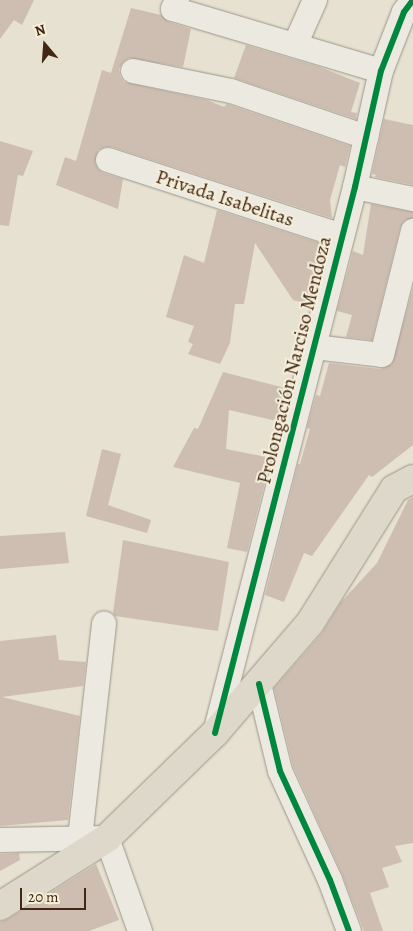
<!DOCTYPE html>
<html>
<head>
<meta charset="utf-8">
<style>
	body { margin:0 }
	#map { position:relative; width:413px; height:931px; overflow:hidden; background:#e6e1d0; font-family:Alegreya,serif }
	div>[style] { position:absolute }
	.building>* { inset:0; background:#cebeb2 }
	.roads { filter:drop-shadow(0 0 1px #9c9589) drop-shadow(0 0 1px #9c9589) }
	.street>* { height:24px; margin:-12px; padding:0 12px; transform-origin:12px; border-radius:12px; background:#ebe9e0 }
	.primary>* { height:28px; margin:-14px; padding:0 14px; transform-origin:14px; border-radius:14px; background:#ded8cb }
	.cycleway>* { height:6px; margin:-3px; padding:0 3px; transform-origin:3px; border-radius:3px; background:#00873e }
	span { translate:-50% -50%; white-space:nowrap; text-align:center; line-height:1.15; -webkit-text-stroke:4px #f5efda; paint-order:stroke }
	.street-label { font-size:20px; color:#432714 }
	.north { position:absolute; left:20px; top:20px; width:50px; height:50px; -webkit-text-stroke:4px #f5efda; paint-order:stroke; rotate:342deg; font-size:14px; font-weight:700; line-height:20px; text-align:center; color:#432714 }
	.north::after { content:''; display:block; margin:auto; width:18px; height:22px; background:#432714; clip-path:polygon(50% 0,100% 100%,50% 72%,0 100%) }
	.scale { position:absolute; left:20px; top:888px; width:66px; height:22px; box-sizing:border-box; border:2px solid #432714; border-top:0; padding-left:6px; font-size:15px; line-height:18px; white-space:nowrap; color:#432714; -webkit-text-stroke:4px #f5efda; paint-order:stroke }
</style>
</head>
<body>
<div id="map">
	<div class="building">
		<div style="clip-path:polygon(0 0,34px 0,22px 25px,14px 20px,0 39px)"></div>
		<div style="clip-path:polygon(131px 8px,161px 15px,169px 22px,191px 29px,183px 67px,129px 58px,123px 62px,119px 69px,120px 76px,124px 82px,207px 100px,224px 107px,227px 104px,350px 146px,345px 167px,340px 165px,330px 200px,332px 218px,112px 147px,105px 147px,98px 150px,95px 162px,98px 169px,103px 173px,123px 179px,118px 209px,56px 185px,65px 157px,76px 161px,102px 70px,111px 73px)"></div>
		<div style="clip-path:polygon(246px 45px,320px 67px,360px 83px,351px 112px,357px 113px,356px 119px,234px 78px)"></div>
		<div style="clip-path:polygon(384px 119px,413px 125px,413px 185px,375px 177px,376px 175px,372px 174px)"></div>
		<div style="clip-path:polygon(0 141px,33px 151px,23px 176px,18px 175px,9px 226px,0 225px)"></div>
		<div style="clip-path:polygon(371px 204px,413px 212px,413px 218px,404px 221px,400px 228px,372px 340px,346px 337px,352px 315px,337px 311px,353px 251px,363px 255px)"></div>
		<div style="clip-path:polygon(217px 210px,326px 245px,311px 305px,293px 300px,255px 243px,244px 304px,235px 304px,230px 343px,220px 364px,188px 354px,193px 344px,188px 342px,194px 326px,166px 317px,184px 255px,204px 263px)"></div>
		<div style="clip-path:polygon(413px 288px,413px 445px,372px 477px,369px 475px,312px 556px,304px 553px,284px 602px,265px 595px,298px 464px,300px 464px,310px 429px,307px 428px,316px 395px,320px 396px,329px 363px,380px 369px,392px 364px)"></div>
		<div style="clip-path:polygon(223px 372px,289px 389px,281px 422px,229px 410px,226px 449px,271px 458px,247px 552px,227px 548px,240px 483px,173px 467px,194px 428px,198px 429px)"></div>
		<div style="clip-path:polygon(102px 449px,121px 454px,108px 505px,151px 520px,147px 533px,86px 516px)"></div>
		<div style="clip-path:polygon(413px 497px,413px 843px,395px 846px,402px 862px,382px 868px,389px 887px,370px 893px,383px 931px,364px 931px,342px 874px,293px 766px,274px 688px,322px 633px,341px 602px,377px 563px,408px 500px)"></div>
		<div style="clip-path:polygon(65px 532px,69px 563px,0 569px,0 536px)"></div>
		<div style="clip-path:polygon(123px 540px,229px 562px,218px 631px,115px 616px,113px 613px)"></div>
		<div style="clip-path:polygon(56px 635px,59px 660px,86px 662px,83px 686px,2px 697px,80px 716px,68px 820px,0 826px,0 641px)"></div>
		<div style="clip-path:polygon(19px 853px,20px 860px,0 871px,0 854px)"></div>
		<div style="clip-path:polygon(96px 864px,119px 920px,89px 931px,0 931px,0 922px,8px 919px)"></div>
	</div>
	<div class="roads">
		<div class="street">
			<div style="left:177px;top:0;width:10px;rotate:114deg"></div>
			<div style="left:173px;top:9px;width:217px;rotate:16.6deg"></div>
			<div style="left:295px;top:45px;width:49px;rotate:-66deg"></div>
			<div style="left:133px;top:71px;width:100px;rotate:11.5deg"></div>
			<div style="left:231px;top:91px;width:143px;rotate:18.8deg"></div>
			<div style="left:108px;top:160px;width:246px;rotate:18deg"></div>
			<div style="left:355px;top:187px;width:59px;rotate:11.7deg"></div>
			<div style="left:314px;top:347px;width:68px;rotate:6.7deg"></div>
			<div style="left:382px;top:355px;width:128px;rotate:-76deg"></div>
			<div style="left:259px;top:684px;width:89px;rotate:76.4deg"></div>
			<div style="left:280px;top:771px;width:120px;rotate:65.4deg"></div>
			<div style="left:330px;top:880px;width:54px;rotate:69.6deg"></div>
			<div style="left:215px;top:733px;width:564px;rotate:-75.62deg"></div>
			<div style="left:355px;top:187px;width:119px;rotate:-77.4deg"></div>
			<div style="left:381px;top:71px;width:63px;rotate:-68.7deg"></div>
			<div style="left:404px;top:12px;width:15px;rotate:-53deg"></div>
			<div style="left:0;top:840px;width:107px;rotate:-1.1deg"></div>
			<div style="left:107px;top:838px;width:99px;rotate:70.5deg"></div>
			<div style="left:78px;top:856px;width:234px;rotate:-83.6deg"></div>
		</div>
		<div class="primary">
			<div style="left:0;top:906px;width:127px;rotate:-32.4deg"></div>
			<div style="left:107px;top:838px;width:151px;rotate:-44.2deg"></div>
			<div style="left:215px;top:733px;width:145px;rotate:-49.2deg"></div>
			<div style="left:310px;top:623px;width:158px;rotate:-57.9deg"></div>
			<div style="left:394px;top:489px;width:21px;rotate:-28deg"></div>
		</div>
	</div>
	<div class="cycleway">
		<div style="left:259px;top:684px;width:89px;rotate:76.4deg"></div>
		<div style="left:280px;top:771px;width:120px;rotate:65.4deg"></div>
		<div style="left:330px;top:880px;width:54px;rotate:69.6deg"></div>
		<div style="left:215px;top:733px;width:564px;rotate:-75.62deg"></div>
		<div style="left:355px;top:187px;width:119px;rotate:-77.4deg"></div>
		<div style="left:381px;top:71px;width:63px;rotate:-68.7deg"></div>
		<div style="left:404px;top:12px;width:15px;rotate:-53deg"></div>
	</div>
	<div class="street-label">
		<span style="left:225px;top:198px;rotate:18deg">Privada Isabelitas</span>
		<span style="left:294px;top:360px;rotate:-76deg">Prolongación Narciso Mendoza</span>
	</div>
	<div class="north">N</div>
	<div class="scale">20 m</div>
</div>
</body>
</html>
